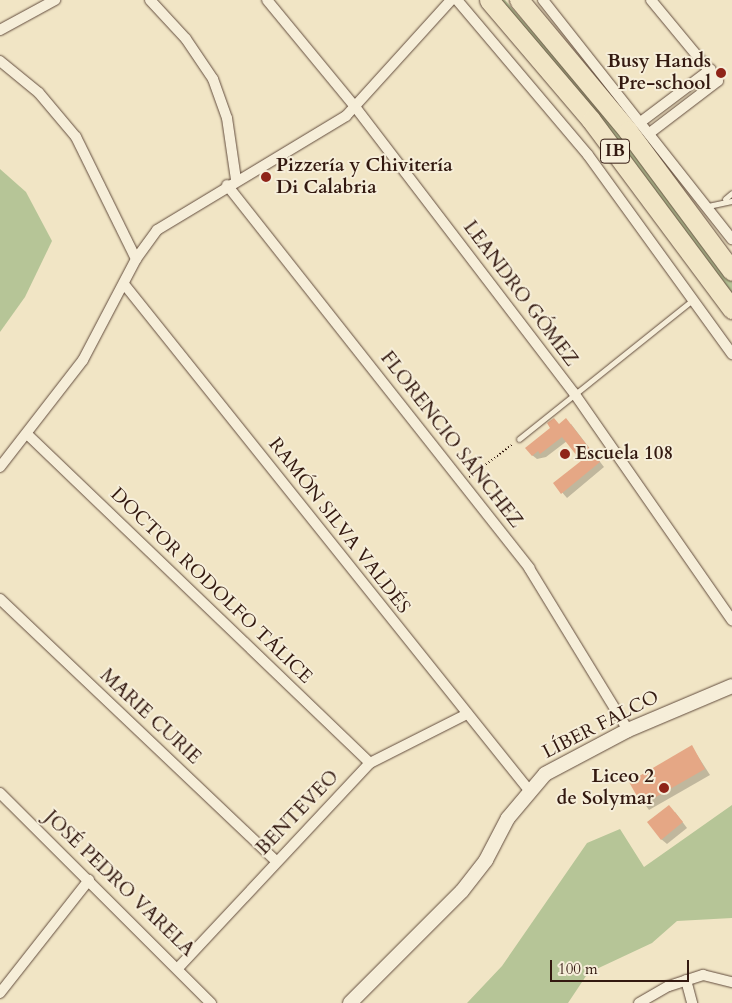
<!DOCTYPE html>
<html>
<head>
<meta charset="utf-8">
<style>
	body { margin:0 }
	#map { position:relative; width:732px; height:1003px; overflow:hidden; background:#f1e5c5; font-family:Cardo,serif }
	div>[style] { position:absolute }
	.green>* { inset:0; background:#b6c597 }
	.shadow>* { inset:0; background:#0003 }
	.building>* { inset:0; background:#e5a785 }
	.path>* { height:2px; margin-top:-1px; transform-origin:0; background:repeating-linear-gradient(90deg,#331910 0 1px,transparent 0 3.5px) }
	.roads { filter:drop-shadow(0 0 1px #624c3d) drop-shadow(0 0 1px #624c3d) }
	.lane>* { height:5px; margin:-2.5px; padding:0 2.5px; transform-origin:2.5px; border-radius:2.5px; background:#f6eed9 }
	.street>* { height:10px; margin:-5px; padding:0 5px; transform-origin:5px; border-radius:5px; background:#f6eed9 }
	.secondary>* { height:14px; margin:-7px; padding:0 7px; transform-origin:7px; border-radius:7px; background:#f6eed9 }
	.highway>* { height:19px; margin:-9.5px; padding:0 9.5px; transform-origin:9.5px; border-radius:9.5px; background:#f1e5c5 }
	.dots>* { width:14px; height:14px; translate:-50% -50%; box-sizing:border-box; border:2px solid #f6eed9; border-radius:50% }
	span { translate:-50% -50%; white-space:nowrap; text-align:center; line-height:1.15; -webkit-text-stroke:4px #f6eed9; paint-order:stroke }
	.shield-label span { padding:1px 4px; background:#f6eed9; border:1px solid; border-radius:4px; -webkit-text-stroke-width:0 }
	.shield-label { font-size:18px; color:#331910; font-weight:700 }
	.poi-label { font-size:19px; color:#331910; font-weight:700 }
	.right { translate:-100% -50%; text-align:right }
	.left { translate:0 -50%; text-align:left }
	.street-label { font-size:19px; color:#331910 }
	.scale { position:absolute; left:550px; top:960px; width:139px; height:22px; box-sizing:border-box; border:2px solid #331910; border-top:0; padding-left:6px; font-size:15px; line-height:18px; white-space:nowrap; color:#331910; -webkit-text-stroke:4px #f6eed9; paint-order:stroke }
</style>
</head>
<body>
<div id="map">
	<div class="green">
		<div style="clip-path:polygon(497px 0,505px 0,638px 152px,732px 281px,732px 300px)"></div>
		<div style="clip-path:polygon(0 169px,26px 192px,52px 241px,25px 297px,0 332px)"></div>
		<div style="clip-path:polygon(732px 805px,732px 918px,677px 921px,652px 943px,588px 973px,568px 1003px,467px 1003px,502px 966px,587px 843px,620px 829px,644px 867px)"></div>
	</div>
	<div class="shadow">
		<div style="clip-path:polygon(266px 174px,272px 180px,268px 184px,262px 177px)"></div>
		<div style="clip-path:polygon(571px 424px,604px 467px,567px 498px,554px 483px,583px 461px,567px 441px,546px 457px,537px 459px,532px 455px,559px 425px)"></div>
		<div style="clip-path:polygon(692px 747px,710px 775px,649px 810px,630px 783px)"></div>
		<div style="clip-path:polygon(675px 812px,687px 828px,667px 844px,661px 839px)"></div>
	</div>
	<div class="building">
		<div style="clip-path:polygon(554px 418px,559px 424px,566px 418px,600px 462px,561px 494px,553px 483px,581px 461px,562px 437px,540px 454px,538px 451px,532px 456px,525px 448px,550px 428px,547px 423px)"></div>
		<div style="clip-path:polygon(692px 745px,705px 769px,642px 805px,629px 782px)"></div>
		<div style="clip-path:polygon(669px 805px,683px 822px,661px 840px,647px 822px)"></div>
	</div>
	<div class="path">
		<div style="left:469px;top:477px;width:55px;rotate:-36.9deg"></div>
	</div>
	<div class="roads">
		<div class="lane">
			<div style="left:725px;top:199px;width:9px;rotate:-41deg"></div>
			<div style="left:708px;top:206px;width:25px;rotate:-12deg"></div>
			<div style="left:519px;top:439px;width:224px;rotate:-38.7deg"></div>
		</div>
		<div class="street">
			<div style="left:150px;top:0;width:53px;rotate:47.3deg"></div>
			<div style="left:186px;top:39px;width:48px;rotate:56deg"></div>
			<div style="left:213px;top:79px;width:41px;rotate:70.3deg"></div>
			<div style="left:227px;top:118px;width:63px;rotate:81.7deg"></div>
			<div style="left:267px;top:0;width:140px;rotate:50.5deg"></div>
			<div style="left:356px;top:108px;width:359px;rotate:52.6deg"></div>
			<div style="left:574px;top:393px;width:277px;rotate:55.2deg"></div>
			<div style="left:457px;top:0;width:203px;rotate:49.8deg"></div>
			<div style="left:588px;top:155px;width:246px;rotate:54.1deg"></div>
			<div style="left:543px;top:0;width:305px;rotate:51.7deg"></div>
			<div style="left:0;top:30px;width:63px;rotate:-28.6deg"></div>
			<div style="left:0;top:61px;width:50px;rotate:39.4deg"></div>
			<div style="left:39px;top:93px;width:57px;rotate:49.9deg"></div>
			<div style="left:76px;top:137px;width:136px;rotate:63.8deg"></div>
			<div style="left:642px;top:121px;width:86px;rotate:-37deg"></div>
			<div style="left:651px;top:132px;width:84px;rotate:-37.3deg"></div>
			<div style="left:718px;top:81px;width:105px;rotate:-129.6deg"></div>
			<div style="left:227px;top:185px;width:488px;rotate:51.7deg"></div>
			<div style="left:529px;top:568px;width:190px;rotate:58.6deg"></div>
			<div style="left:124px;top:284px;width:647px;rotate:51.34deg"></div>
			<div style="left:27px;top:434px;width:475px;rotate:43.8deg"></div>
			<div style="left:0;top:467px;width:135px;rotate:-52.2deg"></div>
			<div style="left:83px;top:360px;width:114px;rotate:-62.3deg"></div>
			<div style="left:136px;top:259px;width:36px;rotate:-54deg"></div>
			<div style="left:157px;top:230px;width:221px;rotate:-31.1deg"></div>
			<div style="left:346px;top:116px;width:156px;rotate:-47.8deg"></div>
			<div style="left:0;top:599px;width:381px;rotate:43.5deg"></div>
			<div style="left:0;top:793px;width:298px;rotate:44.9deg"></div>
			<div style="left:179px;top:967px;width:279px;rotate:-46.9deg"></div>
			<div style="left:370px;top:763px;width:109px;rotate:-26.8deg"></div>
			<div style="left:686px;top:980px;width:24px;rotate:75deg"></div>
			<div style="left:0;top:993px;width:144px;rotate:-51.8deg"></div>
			<div style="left:639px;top:1003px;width:34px;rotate:-30deg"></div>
			<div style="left:669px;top:986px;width:36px;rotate:-18deg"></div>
			<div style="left:703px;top:975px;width:30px;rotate:14deg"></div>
		</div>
		<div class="secondary">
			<div style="left:350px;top:1003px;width:158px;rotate:-45deg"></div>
			<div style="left:462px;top:891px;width:39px;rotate:-52deg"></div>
			<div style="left:486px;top:860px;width:47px;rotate:-62.4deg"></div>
			<div style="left:508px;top:818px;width:57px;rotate:-49.9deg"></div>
			<div style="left:545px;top:774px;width:94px;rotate:-27.9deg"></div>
			<div style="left:628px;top:730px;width:113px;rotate:-22.9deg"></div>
		</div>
		<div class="highway">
			<div style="left:489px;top:0;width:157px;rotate:49.6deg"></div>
			<div style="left:591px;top:120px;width:236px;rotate:53.3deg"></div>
			<div style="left:519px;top:0;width:170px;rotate:50.2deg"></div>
			<div style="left:628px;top:131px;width:174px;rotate:53.4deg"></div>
		</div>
	</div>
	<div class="dots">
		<div style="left:721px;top:73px;background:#8f2418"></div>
		<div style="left:266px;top:177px;background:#8f2418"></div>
		<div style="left:565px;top:454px;background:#8f2418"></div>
		<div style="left:664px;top:788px;background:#8f2418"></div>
	</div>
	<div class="shield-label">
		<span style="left:615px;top:151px">IB</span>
	</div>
	<div class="poi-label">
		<span class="right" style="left:711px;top:73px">Busy Hands<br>Pre-school</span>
		<span class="left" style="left:276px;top:177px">Pizzería y Chivitería<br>Di Calabria</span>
		<span class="left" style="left:575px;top:454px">Escuela 108</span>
		<span class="right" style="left:654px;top:788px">Liceo 2<br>de Solymar</span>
	</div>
	<div class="street-label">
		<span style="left:520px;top:294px;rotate:53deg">LEANDRO GÓMEZ</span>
		<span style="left:451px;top:440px;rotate:52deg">FLORENCIO SÁNCHEZ</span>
		<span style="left:339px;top:526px;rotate:52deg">RAMÓN SILVA VALDÉS</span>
		<span style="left:211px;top:586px;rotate:44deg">DOCTOR RODOLFO TÁLICE</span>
		<span style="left:150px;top:717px;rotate:43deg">MARIE CURIE</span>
		<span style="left:601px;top:725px;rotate:-27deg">LÍBER FALCO</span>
		<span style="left:298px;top:813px;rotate:-46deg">BENTEVEO</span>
		<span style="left:119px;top:884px;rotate:44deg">JOSÉ PEDRO VARELA</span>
	</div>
	<div class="scale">100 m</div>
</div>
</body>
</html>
